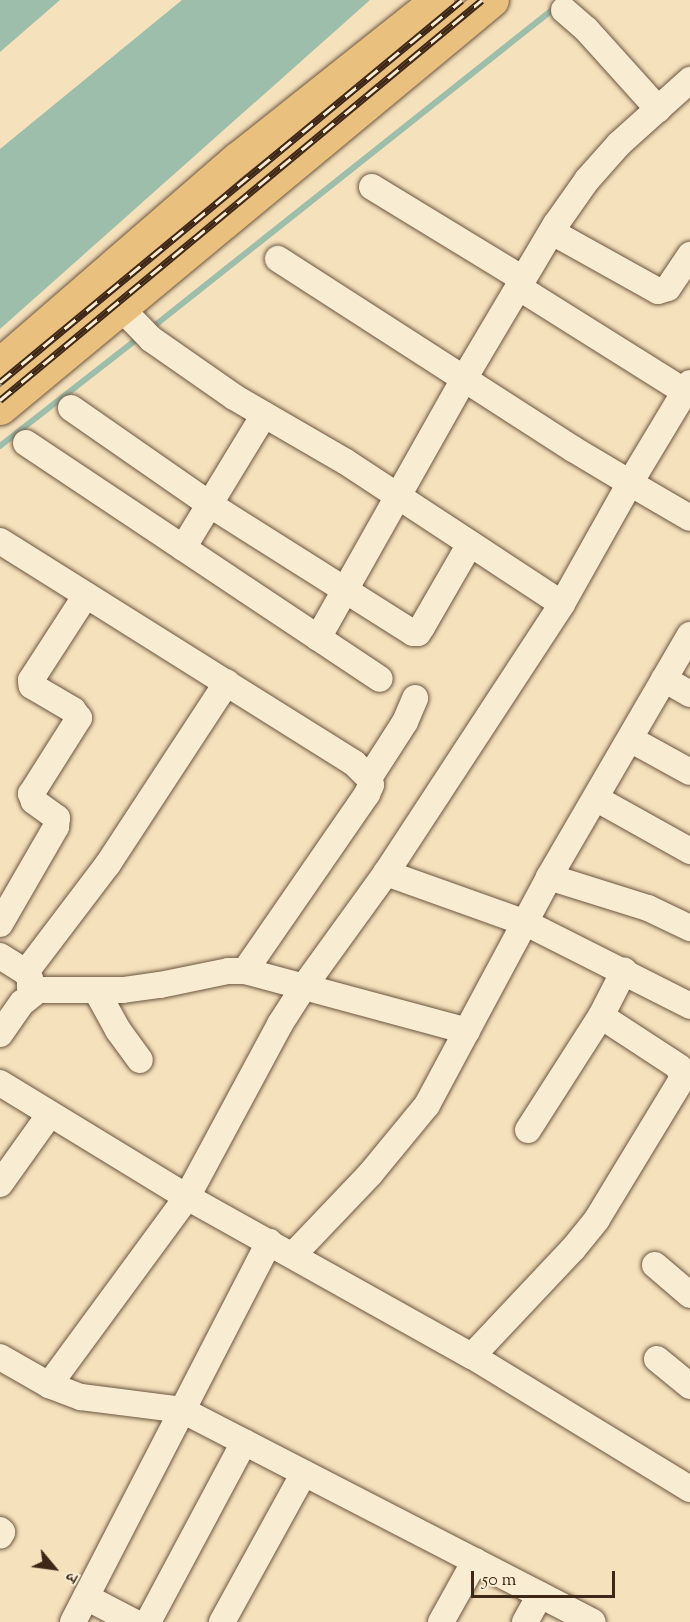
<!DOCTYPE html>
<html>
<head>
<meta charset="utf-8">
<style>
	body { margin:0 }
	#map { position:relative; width:690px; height:1622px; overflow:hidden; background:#f5e1bc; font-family:"Sorts Mill Goudy","Noto Serif Devanagari",serif }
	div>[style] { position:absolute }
	.water>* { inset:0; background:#9dbeab }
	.stream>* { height:6px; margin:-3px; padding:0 3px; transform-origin:3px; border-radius:3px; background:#9dbeab }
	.roads { filter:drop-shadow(0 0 2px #6c5640) drop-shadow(0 0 2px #6c5640) }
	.minor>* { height:26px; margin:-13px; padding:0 13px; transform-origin:13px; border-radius:13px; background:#f8ecd3 }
	.major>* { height:33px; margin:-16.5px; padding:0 16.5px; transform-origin:16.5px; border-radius:16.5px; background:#eac07e }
	.rail>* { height:7px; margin-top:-3.5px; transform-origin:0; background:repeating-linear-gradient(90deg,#f8ecd3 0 14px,#3e2717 0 28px); box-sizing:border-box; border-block:2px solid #3e2717 }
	span { translate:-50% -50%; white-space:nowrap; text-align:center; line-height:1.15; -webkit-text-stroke:4.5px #f8ecd3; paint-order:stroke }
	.north { position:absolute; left:24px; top:1538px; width:60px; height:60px; -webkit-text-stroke:4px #f8ecd3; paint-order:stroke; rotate:119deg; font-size:16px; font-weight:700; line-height:24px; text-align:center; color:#3e2717 }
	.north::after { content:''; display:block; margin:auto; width:21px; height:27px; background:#3e2717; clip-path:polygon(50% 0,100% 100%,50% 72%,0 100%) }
	.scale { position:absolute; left:471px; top:1571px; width:144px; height:27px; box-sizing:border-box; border:3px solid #3e2717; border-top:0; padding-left:8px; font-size:18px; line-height:21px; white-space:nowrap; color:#3e2717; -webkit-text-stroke:4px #f8ecd3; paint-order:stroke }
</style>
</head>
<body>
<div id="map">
	<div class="water">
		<div style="clip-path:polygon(0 0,60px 0,0 52px)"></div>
		<div style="clip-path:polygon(182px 0,370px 0,0 329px,0 149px)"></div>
	</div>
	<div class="stream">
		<div style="left:149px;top:330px;width:521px;rotate:-38.45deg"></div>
		<div style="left:0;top:446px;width:179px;rotate:-38deg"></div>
	</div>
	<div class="roads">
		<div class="minor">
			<div style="left:564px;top:10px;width:29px;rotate:41deg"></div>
			<div style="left:586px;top:29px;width:108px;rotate:48deg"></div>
			<div style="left:372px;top:187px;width:177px;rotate:31.4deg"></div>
			<div style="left:552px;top:232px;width:121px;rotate:29.1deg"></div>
			<div style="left:658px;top:291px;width:10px;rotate:-17deg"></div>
			<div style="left:668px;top:288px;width:40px;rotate:-56deg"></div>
			<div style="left:518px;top:287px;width:203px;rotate:32.1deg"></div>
			<div style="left:120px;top:307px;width:45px;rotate:45.9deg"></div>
			<div style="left:151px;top:339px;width:101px;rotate:34.9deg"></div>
			<div style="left:234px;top:397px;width:129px;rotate:30.1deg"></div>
			<div style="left:346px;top:462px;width:258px;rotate:33.3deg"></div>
			<div style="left:690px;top:383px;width:117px;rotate:121deg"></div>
			<div style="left:630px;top:483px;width:69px;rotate:30.3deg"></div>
			<div style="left:71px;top:408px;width:168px;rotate:34.8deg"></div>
			<div style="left:209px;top:504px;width:241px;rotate:32.3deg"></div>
			<div style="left:413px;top:633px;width:5px"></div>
			<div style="left:418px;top:633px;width:7px;rotate:-56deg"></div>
			<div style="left:422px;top:627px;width:96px;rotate:-60deg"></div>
			<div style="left:26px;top:443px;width:425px;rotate:33.7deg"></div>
			<div style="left:0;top:541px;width:418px;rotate:32.1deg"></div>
			<div style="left:354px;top:763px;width:21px;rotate:45deg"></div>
			<div style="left:369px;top:778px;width:7px;rotate:74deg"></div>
			<div style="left:371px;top:785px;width:10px;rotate:114deg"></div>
			<div style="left:367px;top:794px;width:215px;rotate:124.6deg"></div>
			<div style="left:183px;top:548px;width:156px;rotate:-58.7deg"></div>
			<div style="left:318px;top:638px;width:300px;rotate:-60.6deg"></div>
			<div style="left:465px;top:377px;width:178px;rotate:-59.3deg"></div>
			<div style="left:556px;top:224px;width:54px;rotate:-54.8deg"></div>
			<div style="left:587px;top:180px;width:48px;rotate:-48.4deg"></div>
			<div style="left:619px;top:144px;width:96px;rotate:-42deg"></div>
			<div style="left:664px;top:679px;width:30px;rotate:30deg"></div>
			<div style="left:630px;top:739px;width:68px;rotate:28.8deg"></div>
			<div style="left:369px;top:778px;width:67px;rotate:-57.3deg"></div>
			<div style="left:405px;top:722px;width:26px;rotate:-67deg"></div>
			<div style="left:597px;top:799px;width:107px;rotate:29.2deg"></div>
			<div style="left:386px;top:873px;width:149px;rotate:19.7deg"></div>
			<div style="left:526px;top:923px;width:184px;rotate:26.8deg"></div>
			<div style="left:549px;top:877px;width:104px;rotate:17.4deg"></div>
			<div style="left:648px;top:908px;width:47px;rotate:25.5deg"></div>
			<div style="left:0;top:924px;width:112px;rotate:-60deg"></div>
			<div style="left:56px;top:827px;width:9px;rotate:-84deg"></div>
			<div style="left:57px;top:818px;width:29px;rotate:-144deg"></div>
			<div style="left:34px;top:801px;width:8px;rotate:-113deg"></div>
			<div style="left:31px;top:794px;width:90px;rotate:-57.7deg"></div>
			<div style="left:79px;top:718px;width:10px;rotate:-127deg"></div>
			<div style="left:73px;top:710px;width:48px;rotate:-149.7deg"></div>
			<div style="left:32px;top:686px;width:6px;rotate:-99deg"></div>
			<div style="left:31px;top:680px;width:101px;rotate:-57.1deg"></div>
			<div style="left:0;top:956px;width:31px;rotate:32deg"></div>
			<div style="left:26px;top:972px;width:8px;rotate:60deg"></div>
			<div style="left:30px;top:979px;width:9px;rotate:90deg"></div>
			<div style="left:26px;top:972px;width:136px;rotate:-52.8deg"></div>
			<div style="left:108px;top:864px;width:217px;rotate:-56.8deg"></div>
			<div style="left:96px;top:990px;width:46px;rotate:61.2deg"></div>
			<div style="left:118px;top:1030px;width:37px;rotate:54deg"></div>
			<div style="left:0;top:1034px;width:38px;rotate:-55deg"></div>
			<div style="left:22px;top:1003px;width:21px;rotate:-39deg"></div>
			<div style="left:38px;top:990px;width:85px"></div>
			<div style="left:123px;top:990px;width:37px;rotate:-8deg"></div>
			<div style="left:160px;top:985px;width:69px;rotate:-11.6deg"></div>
			<div style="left:228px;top:971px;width:17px"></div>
			<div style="left:245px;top:971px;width:230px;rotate:15.1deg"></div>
			<div style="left:0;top:1083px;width:219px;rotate:31.4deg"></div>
			<div style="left:187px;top:1197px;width:326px;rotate:29.2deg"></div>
			<div style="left:472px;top:1356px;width:255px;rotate:31.4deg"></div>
			<div style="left:528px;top:1130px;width:135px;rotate:-57.4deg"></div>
			<div style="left:601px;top:1016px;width:51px;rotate:-62.9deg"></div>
			<div style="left:0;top:1184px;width:86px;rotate:-54.5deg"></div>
			<div style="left:293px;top:1255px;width:113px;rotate:-46.4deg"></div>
			<div style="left:371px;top:1173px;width:88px;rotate:-50.5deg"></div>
			<div style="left:427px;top:1105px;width:259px;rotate:-61.8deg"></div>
			<div style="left:549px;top:877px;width:280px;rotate:-59.8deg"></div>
			<div style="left:655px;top:1265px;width:46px;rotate:40.6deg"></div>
			<div style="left:472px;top:1356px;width:147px;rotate:-46.7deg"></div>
			<div style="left:573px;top:1249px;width:38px;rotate:-51deg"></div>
			<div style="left:597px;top:1219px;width:164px;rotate:-58.7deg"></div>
			<div style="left:682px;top:1079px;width:12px;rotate:-104deg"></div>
			<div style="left:679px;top:1067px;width:93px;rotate:-146.8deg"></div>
			<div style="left:0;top:1357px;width:56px;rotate:29.7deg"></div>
			<div style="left:49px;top:1385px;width:34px;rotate:21deg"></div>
			<div style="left:81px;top:1397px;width:102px;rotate:7.3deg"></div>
			<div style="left:182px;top:1410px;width:462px;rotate:27.3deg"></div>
			<div style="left:657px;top:1359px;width:43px;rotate:39.3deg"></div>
			<div style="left:49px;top:1385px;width:233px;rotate:-53.7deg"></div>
			<div style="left:187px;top:1197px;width:196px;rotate:-61.7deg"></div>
			<div style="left:280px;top:1024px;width:46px;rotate:-57.3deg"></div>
			<div style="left:305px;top:985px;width:138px;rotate:-54.1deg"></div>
			<div style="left:386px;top:873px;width:321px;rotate:-56.8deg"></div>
			<div style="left:562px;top:604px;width:139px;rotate:-60.7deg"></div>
			<div style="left:630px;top:483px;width:66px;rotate:-149.2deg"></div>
			<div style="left:573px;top:449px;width:351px;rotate:-147.2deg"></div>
			<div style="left:0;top:1530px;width:3px;rotate:45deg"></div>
			<div style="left:2px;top:1532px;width:4px;rotate:117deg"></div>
			<div style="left:86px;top:1597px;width:54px;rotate:27.5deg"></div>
			<div style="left:73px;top:1622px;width:428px;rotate:-62.7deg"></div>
			<div style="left:148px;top:1622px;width:204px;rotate:-61.9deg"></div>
			<div style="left:222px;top:1622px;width:170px;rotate:-61.2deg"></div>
			<div style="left:441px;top:1622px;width:70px;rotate:-60.9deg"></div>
			<div style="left:525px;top:1622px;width:31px;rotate:-61deg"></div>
		</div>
		<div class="major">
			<div style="left:0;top:364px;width:313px;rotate:-40.9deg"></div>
			<div style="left:237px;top:159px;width:256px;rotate:-38.5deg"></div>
			<div style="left:0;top:408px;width:639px;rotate:-39.67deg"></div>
		</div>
	</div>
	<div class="rail">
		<div style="left:0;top:382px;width:599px;rotate:-39.59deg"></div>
		<div style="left:0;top:400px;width:626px;rotate:-39.69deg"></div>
	</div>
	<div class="north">उ</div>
	<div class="scale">50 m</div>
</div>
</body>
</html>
